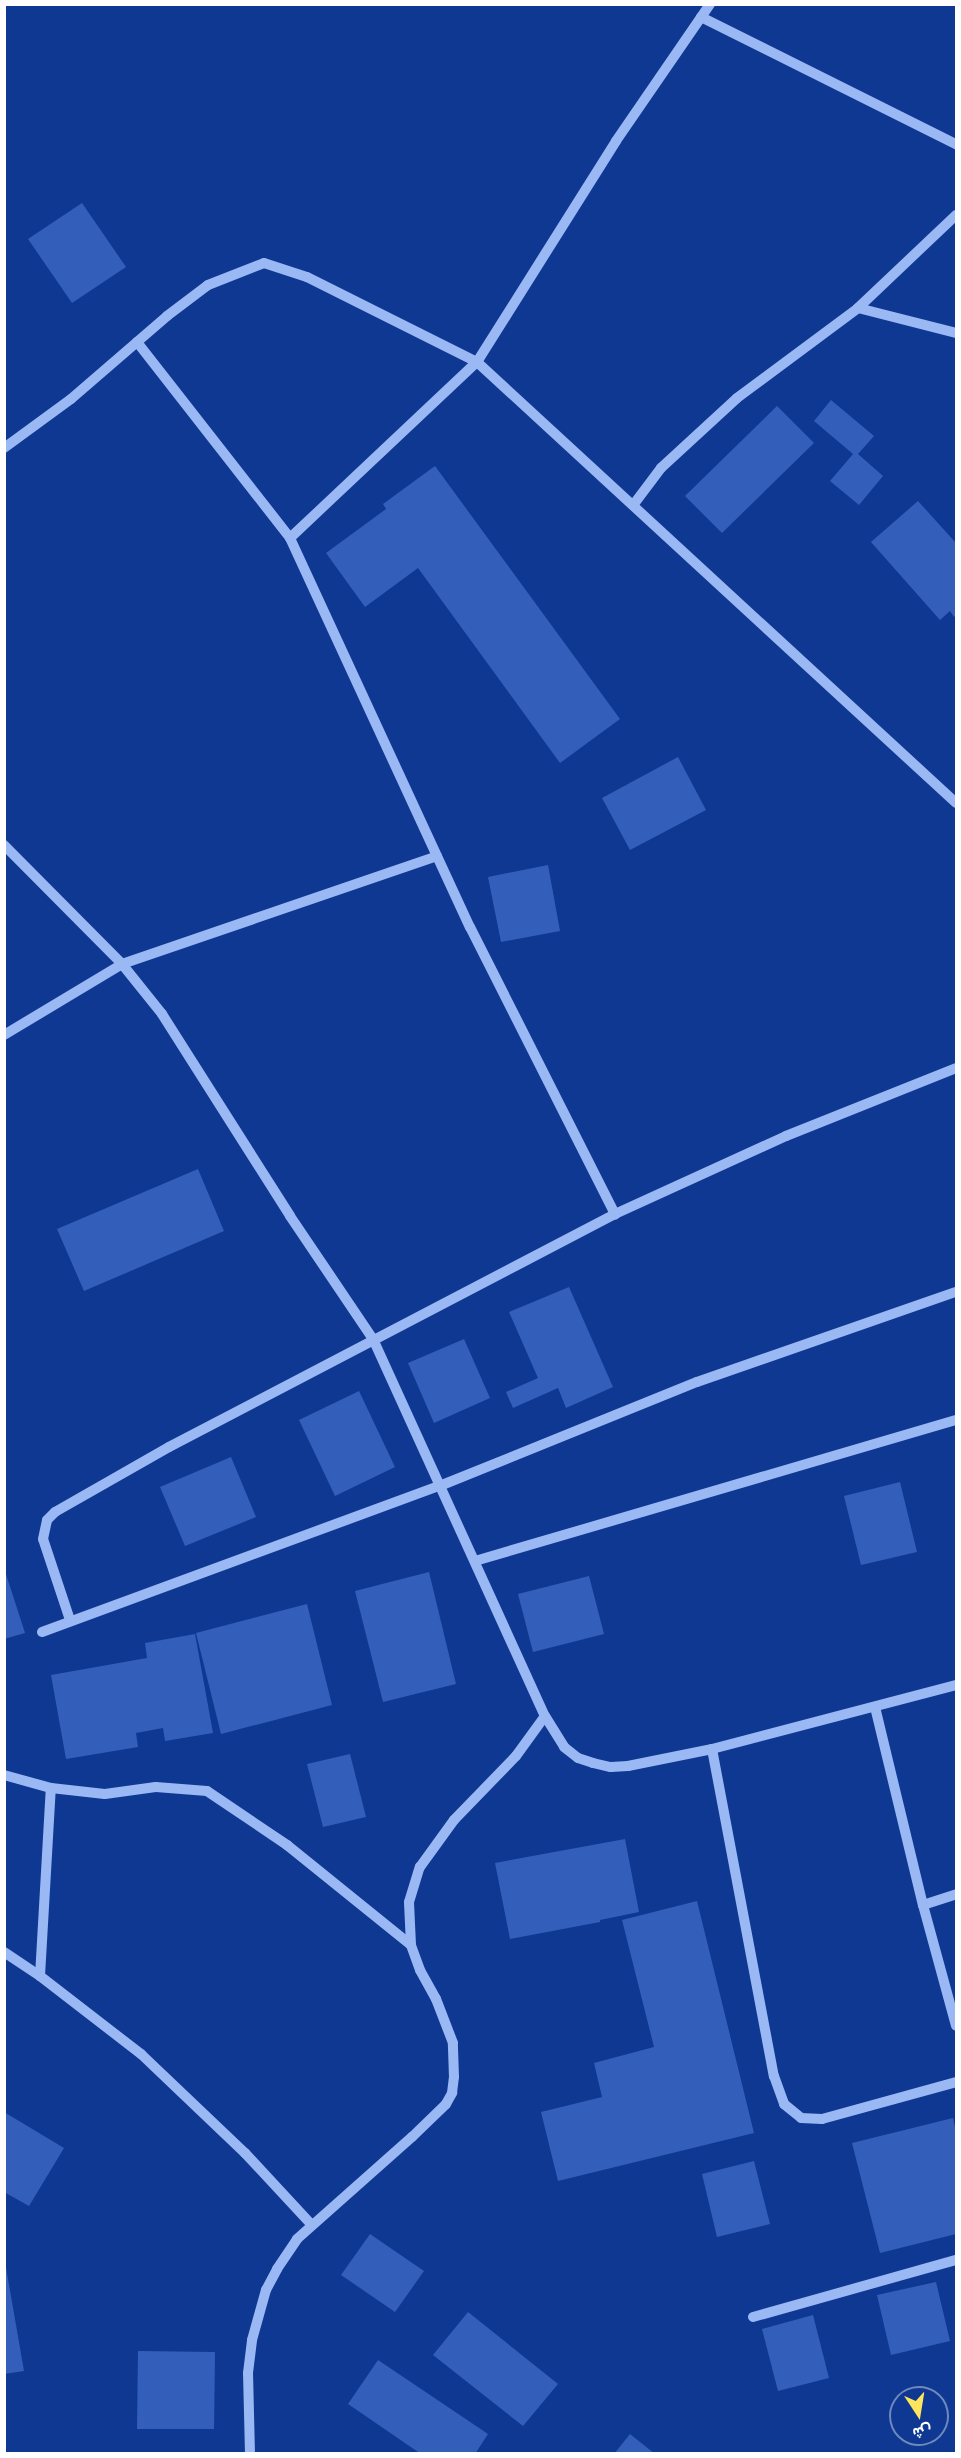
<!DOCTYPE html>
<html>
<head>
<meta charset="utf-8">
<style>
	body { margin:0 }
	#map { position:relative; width:961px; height:2458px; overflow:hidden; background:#0f3892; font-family:"Fira Sans Condensed",Vazirmatn,sans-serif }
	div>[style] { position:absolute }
	.building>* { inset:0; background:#335fba }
	.minor>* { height:10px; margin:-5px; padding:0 5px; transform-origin:5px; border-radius:5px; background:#9ab8f4 }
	span { translate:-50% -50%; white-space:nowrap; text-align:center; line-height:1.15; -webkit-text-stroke:6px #0f3892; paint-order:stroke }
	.frame { position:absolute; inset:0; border:6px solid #fff; pointer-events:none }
	.north { position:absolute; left:889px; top:2386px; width:60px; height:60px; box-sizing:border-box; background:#0f3892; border:2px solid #6f88be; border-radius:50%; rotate:168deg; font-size:16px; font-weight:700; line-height:24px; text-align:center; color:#fff }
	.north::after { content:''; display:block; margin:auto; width:21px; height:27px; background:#ffe45d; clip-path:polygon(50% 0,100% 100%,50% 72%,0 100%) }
</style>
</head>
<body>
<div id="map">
	<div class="building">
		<div style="clip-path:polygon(82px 203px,126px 267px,72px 303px,28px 239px)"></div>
		<div style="clip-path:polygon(831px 400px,874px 436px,858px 454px,883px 476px,859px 505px,830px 481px,853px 454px,814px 421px)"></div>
		<div style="clip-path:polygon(777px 406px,814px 443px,722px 533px,685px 496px)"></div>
		<div style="clip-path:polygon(435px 466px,620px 719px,560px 763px,418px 568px,365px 607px,326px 553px,386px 509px,383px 504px)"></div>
		<div style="clip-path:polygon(918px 501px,956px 543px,956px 615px,954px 617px,950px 611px,940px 620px,871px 542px)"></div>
		<div style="clip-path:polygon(678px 757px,706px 810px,630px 850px,602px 798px)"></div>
		<div style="clip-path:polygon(548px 865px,560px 931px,501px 942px,488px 877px)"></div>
		<div style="clip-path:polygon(198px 1169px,224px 1231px,84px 1291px,57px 1229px)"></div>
		<div style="clip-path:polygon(569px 1287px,613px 1387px,566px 1408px,558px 1388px,513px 1408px,506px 1392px,538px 1378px,509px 1312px)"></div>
		<div style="clip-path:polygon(464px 1339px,490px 1398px,434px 1423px,408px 1363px)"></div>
		<div style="clip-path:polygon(359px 1391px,395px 1467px,335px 1496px,299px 1420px)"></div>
		<div style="clip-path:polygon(231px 1457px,256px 1517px,185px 1546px,160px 1487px)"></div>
		<div style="clip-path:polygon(900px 1482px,917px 1552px,861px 1565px,844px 1496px)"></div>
		<div style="clip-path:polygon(4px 1568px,25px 1633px,4px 1639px)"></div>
		<div style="clip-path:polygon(429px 1572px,456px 1684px,383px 1702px,355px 1591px)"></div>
		<div style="clip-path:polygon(589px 1576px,604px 1634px,533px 1652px,518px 1594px)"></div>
		<div style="clip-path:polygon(307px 1604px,332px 1705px,221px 1734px,196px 1633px)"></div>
		<div style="clip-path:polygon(195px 1634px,213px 1733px,165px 1741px,163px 1728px,136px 1733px,138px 1747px,66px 1759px,51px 1675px,147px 1658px,145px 1643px)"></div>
		<div style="clip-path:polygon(350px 1754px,366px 1817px,323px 1827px,307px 1764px)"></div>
		<div style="clip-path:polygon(625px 1839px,639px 1912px,600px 1920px,600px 1922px,510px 1939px,495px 1863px)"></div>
		<div style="clip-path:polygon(697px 1901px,754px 2133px,558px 2181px,541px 2112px,602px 2097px,594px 2063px,654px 2047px,622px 1920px)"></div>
		<div style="clip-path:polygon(4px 2112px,64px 2148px,29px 2206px,4px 2192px)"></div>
		<div style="clip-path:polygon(953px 2118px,956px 2132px,956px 2234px,880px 2253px,852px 2143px)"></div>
		<div style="clip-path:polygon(754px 2161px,770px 2224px,717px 2237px,702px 2174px)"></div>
		<div style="clip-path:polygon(370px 2234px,424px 2271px,395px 2312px,341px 2275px)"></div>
		<div style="clip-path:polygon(4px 2256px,24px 2371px,4px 2374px)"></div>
		<div style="clip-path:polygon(936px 2282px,950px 2341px,891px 2355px,877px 2295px)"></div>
		<div style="clip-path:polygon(468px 2312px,558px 2384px,523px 2426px,433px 2355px)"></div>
		<div style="clip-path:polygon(813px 2315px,829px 2378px,778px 2391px,762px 2329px)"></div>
		<div style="clip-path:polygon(138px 2351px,215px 2352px,214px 2429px,137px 2429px)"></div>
		<div style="clip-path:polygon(378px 2360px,488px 2434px,475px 2454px,421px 2454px,348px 2404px)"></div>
		<div style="clip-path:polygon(630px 2434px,655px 2454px,614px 2454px)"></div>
	</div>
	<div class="minor">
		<div style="left:701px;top:17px;width:285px;rotate:26.5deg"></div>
		<div style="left:858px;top:308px;width:101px;rotate:14.3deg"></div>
		<div style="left:137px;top:342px;width:249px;rotate:52deg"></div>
		<div style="left:290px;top:538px;width:429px;rotate:65.2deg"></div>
		<div style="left:470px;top:927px;width:322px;rotate:63.2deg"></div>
		<div style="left:4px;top:448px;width:83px;rotate:-36.2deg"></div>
		<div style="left:71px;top:399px;width:127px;rotate:-40.8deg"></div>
		<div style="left:167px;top:316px;width:51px;rotate:-37.1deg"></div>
		<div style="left:208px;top:285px;width:60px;rotate:-21.4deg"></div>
		<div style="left:264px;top:263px;width:45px;rotate:18deg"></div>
		<div style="left:307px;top:277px;width:190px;rotate:26.6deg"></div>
		<div style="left:477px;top:362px;width:651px;rotate:42.63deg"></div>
		<div style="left:634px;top:504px;width:45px;rotate:-53.1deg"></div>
		<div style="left:661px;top:468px;width:103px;rotate:-42.6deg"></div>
		<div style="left:737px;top:398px;width:151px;rotate:-36.6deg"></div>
		<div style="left:858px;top:308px;width:135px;rotate:-43.5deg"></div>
		<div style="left:290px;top:538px;width:257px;rotate:-43.3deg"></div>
		<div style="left:477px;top:362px;width:261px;rotate:-57.8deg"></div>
		<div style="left:616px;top:141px;width:166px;rotate:-55.5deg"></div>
		<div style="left:4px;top:845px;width:168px;rotate:45.2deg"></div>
		<div style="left:122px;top:964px;width:64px;rotate:51.3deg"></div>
		<div style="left:162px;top:1014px;width:239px;rotate:57.6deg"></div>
		<div style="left:290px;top:1216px;width:148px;rotate:56deg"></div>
		<div style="left:373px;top:1339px;width:414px;rotate:65.5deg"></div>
		<div style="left:545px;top:1716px;width:36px;rotate:58deg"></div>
		<div style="left:564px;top:1747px;width:18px;rotate:38deg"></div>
		<div style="left:578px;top:1758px;width:16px;rotate:18deg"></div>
		<div style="left:593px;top:1763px;width:18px;rotate:13deg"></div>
		<div style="left:611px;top:1767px;width:17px;rotate:-3deg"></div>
		<div style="left:628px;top:1766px;width:86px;rotate:-11.4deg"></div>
		<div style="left:712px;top:1749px;width:252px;rotate:-14.7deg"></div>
		<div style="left:4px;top:1035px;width:138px;rotate:-31deg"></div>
		<div style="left:122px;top:964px;width:333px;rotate:-18.9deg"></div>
		<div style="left:475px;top:1561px;width:501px;rotate:-16.34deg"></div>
		<div style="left:70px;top:1620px;width:85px;rotate:-108.4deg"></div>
		<div style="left:43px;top:1539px;width:19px;rotate:-78deg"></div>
		<div style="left:47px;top:1520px;width:11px;rotate:-45deg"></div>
		<div style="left:55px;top:1512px;width:131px;rotate:-29.7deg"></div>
		<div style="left:169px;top:1447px;width:503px;rotate:-27.58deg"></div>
		<div style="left:615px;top:1214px;width:188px;rotate:-24.5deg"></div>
		<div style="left:786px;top:1136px;width:183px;rotate:-21.8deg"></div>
		<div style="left:42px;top:1632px;width:426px;rotate:-20.2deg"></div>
		<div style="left:442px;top:1485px;width:275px;rotate:-22deg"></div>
		<div style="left:697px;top:1382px;width:274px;rotate:-19.2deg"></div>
		<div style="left:875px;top:1707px;width:204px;rotate:76.4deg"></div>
		<div style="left:923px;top:1905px;width:125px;rotate:74.7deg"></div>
		<div style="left:712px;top:1749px;width:333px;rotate:79.3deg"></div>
		<div style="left:774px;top:2076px;width:30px;rotate:70deg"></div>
		<div style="left:784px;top:2104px;width:22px;rotate:39deg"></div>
		<div style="left:801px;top:2118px;width:21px;rotate:3deg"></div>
		<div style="left:822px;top:2119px;width:139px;rotate:-15.4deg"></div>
		<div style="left:4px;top:1775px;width:49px;rotate:15.5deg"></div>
		<div style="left:51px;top:1788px;width:54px;rotate:6.3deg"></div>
		<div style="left:105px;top:1794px;width:51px;rotate:-7.8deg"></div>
		<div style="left:156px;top:1787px;width:51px;rotate:4.5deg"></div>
		<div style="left:207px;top:1791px;width:97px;rotate:34deg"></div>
		<div style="left:287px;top:1845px;width:159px;rotate:38.9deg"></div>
		<div style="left:923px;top:1905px;width:35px;rotate:-18deg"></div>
		<div style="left:4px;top:1952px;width:43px;rotate:33.7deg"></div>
		<div style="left:40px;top:1976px;width:128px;rotate:37.7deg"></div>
		<div style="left:141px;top:2054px;width:144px;rotate:43.6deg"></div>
		<div style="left:245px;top:2153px;width:98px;rotate:47.1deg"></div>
		<div style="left:40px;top:1976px;width:188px;rotate:-86.7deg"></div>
		<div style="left:753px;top:2317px;width:211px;rotate:-15.7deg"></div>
		<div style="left:250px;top:2454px;width:81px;rotate:-91.4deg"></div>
		<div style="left:248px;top:2373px;width:33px;rotate:-83deg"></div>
		<div style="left:252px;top:2340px;width:52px;rotate:-74.4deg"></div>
		<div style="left:266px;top:2290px;width:24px;rotate:-62deg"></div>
		<div style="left:277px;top:2269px;width:36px;rotate:-56deg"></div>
		<div style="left:297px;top:2239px;width:154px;rotate:-41.6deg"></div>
		<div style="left:412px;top:2137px;width:47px;rotate:-44.1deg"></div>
		<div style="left:446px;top:2104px;width:13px;rotate:-61deg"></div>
		<div style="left:452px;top:2093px;width:16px;rotate:-83deg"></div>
		<div style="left:454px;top:2077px;width:34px;rotate:-92deg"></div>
		<div style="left:453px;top:2043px;width:47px;rotate:-111.1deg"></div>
		<div style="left:436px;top:1999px;width:33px;rotate:-119deg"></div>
		<div style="left:420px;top:1970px;width:27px;rotate:-110deg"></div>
		<div style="left:411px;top:1945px;width:43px;rotate:-92.7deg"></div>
		<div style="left:409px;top:1902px;width:37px;rotate:-73deg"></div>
		<div style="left:420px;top:1867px;width:58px;rotate:-54.1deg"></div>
		<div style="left:454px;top:1820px;width:89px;rotate:-45.9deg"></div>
		<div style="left:516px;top:1756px;width:49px;rotate:-54.1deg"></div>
	</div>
	<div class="frame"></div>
	<div class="north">ش</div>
</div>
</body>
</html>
